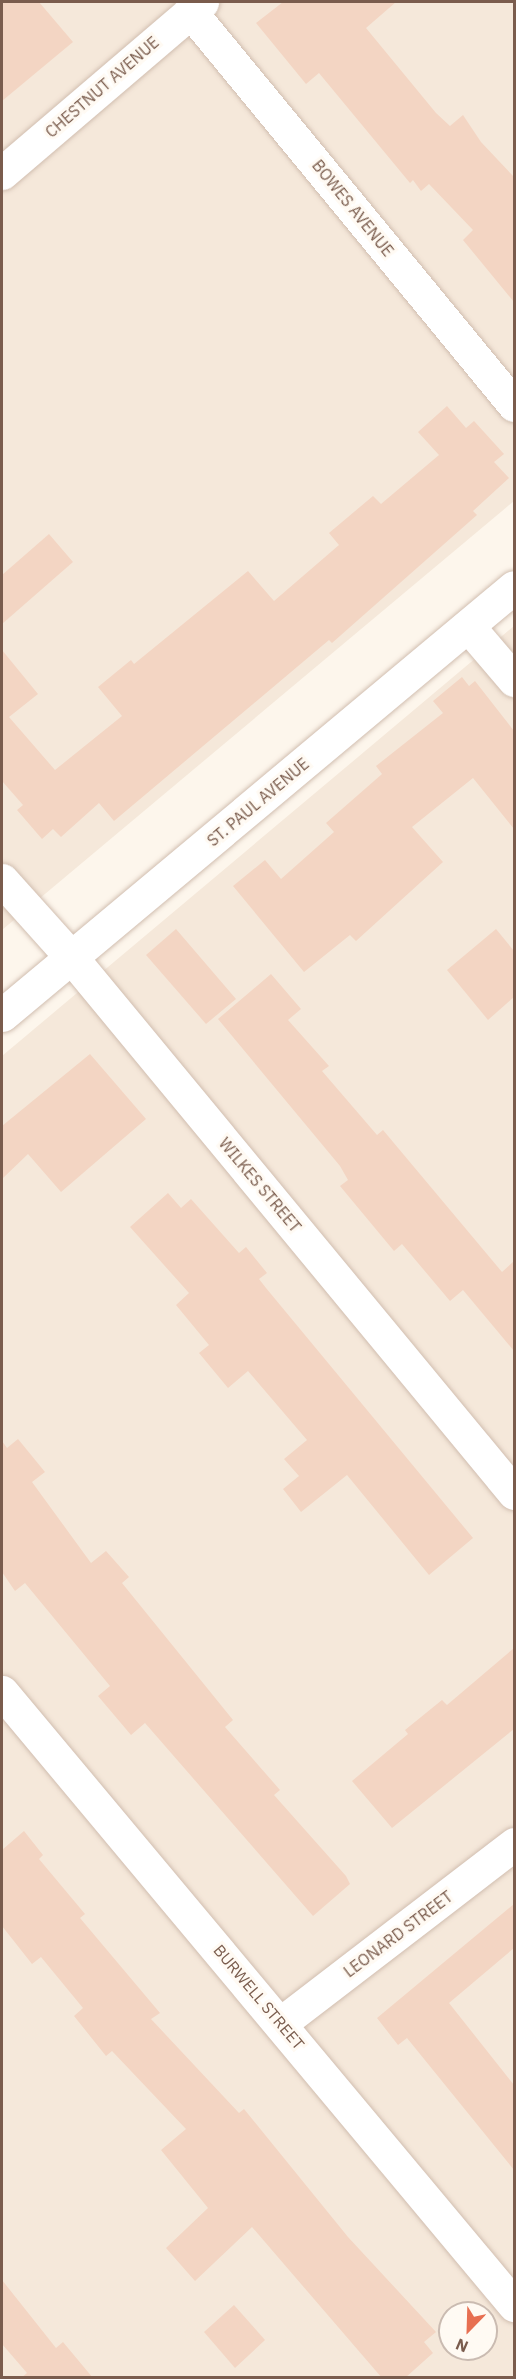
<!DOCTYPE html>
<html>
<head>
<meta charset="utf-8">
<style>
	body { margin:0 }
	#map { position:relative; width:516px; height:2379px; overflow:hidden; background:#fdf6ec; font-family:"IBM Plex Sans",sans-serif }
	div>[style] { position:absolute }
	.residential>* { inset:0; background:#f5e8da }
	.building>* { inset:0; background:#f3d5c3 }
	.roads { filter:drop-shadow(0 0 2px #d1beb0) drop-shadow(0 0 2px #d1beb0) }
	.street>* { height:33px; margin:-16.5px; padding:0 16.5px; transform-origin:16.5px; border-radius:16.5px; background:#fff }
	.secondary>* { height:33px; margin:-16.5px; padding:0 16.5px; transform-origin:16.5px; border-radius:16.5px; background:#fff }
	span { translate:-50% -50%; white-space:nowrap; text-align:center; line-height:1.15; -webkit-text-stroke:6px #fffaf3; paint-order:stroke }
	.street-label { font-size:16px; color:#7a5c4d }
	.frame { position:absolute; inset:0; border:3px solid #7a5c4d; pointer-events:none }
	.north { position:absolute; left:438px; top:2301px; width:60px; height:60px; box-sizing:border-box; background:#fffaf3; border:2px solid #cabbb1; border-radius:50%; rotate:203deg; font-size:16px; font-weight:700; line-height:24px; text-align:center; color:#7a5c4d }
	.north::after { content:''; display:block; margin:auto; width:21px; height:27px; background:#e76f51; clip-path:polygon(50% 0,100% 100%,50% 72%,0 100%) }
</style>
</head>
<body>
<div id="map">
	<div class="residential">
		<div style="clip-path:polygon(2px 2px,514px 2px,514px 501px,2px 930px)"></div>
		<div style="clip-path:polygon(evenodd,514px 626px,514px 2377px,2px 2377px,2px 1056px,514px 626px,450px 2313px,486px 2313px,486px 2349px,450px 2349px,450px 2313px)"></div>
	</div>
	<div class="building">
		<div style="clip-path:polygon(2px 2px,39px 2px,73px 42px,2px 101px)"></div>
		<div style="clip-path:polygon(283px 2px,396px 2px,366px 28px,436px 113px,450px 126px,463px 115px,481px 142px,514px 177px,514px 302px,463px 240px,473px 230px,429px 184px,421px 191px,413px 180px,410px 183px,319px 73px,306px 84px,256px 23px)"></div>
		<div style="clip-path:polygon(447px 406px,466px 428px,474px 421px,504px 454px,494px 462px,509px 478px,473px 511px,477px 515px,332px 643px,329px 640px,114px 821px,99px 803px,61px 837px,53px 829px,42px 839px,17px 810px,23px 805px,2px 781px,2px 650px,38px 694px,9px 717px,55px 770px,122px 716px,98px 687px,131px 660px,134px 664px,248px 571px,274px 601px,339px 545px,329px 533px,373px 496px,381px 504px,439px 455px,418px 432px)"></div>
		<div style="clip-path:polygon(49px 534px,73px 562px,2px 624px,2px 575px)"></div>
		<div style="clip-path:polygon(462px 677px,469px 686px,475px 681px,514px 731px,514px 829px,473px 778px,412px 827px,443px 862px,356px 941px,350px 935px,304px 972px,233px 886px,265px 860px,281px 879px,334px 832px,326px 823px,382px 774px,376px 766px,443px 713px,433px 701px)"></div>
		<div style="clip-path:polygon(176px 929px,236px 999px,206px 1024px,146px 955px)"></div>
		<div style="clip-path:polygon(496px 929px,514px 951px,514px 997px,488px 1020px,447px 970px)"></div>
		<div style="clip-path:polygon(271px 974px,301px 1009px,288px 1020px,329px 1066px,322px 1071px,377px 1135px,383px 1130px,502px 1272px,514px 1261px,514px 1351px,463px 1290px,450px 1301px,402px 1244px,394px 1251px,340px 1186px,348px 1180px,340px 1166px,218px 1019px)"></div>
		<div style="clip-path:polygon(90px 1054px,146px 1119px,61px 1192px,28px 1154px,2px 1179px,2px 1126px)"></div>
		<div style="clip-path:polygon(168px 1193px,181px 1208px,191px 1199px,239px 1253px,246px 1247px,267px 1273px,259px 1279px,266px 1288px,473px 1538px,429px 1575px,347px 1475px,301px 1512px,283px 1489px,299px 1476px,284px 1459px,307px 1440px,248px 1371px,228px 1388px,199px 1353px,209px 1345px,176px 1305px,189px 1293px,130px 1227px)"></div>
		<div style="clip-path:polygon(18px 1439px,45px 1472px,32px 1482px,91px 1563px,106px 1551px,129px 1577px,122px 1583px,233px 1720px,225px 1727px,280px 1790px,274px 1795px,346px 1876px,350px 1884px,313px 1916px,145px 1723px,131px 1735px,98px 1696px,110px 1686px,25px 1583px,15px 1591px,2px 1572px,2px 1441px,7px 1448px)"></div>
		<div style="clip-path:polygon(514px 1648px,514px 1729px,392px 1828px,352px 1781px,408px 1734px,405px 1730px,442px 1700px,447px 1705px)"></div>
		<div style="clip-path:polygon(24px 1831px,43px 1855px,39px 1859px,85px 1914px,80px 1918px,160px 2013px,151px 2019px,239px 2113px,244px 2109px,348px 2237px,436px 2332px,424px 2342px,433px 2353px,405px 2378px,382px 2378px,252px 2227px,195px 2281px,166px 2248px,208px 2208px,161px 2150px,186px 2129px,112px 2051px,106px 2056px,74px 2016px,83px 2008px,41px 1957px,32px 1964px,2px 1926px,2px 1850px)"></div>
		<div style="clip-path:polygon(514px 1904px,514px 1948px,449px 2003px,514px 2085px,514px 2170px,407px 2038px,398px 2045px,377px 2018px)"></div>
		<div style="clip-path:polygon(2px 2280px,56px 2348px,63px 2342px,93px 2378px,21px 2378px,27px 2373px,2px 2344px)"></div>
		<div style="clip-path:polygon(234px 2305px,265px 2340px,235px 2368px,204px 2332px)"></div>
	</div>
	<div class="roads">
		<div class="street">
			<div style="left:190px;top:11px;width:510px;rotate:50.57deg"></div>
			<div style="left:2px;top:173px;width:263px;rotate:-40.5deg"></div>
			<div style="left:468px;top:626px;width:71px;rotate:49.6deg"></div>
			<div style="left:2px;top:880px;width:105px;rotate:48.1deg"></div>
			<div style="left:72px;top:958px;width:694px;rotate:50.44deg"></div>
			<div style="left:2px;top:1692px;width:799px;rotate:50.13deg"></div>
			<div style="left:281px;top:2023px;width:294px;rotate:-37.5deg"></div>
		</div>
		<div class="secondary">
			<div style="left:2px;top:1015px;width:667px;rotate:-39.89deg"></div>
		</div>
	</div>
	<div class="street-label">
		<span style="left:102px;top:87px;rotate:-41deg">CHESTNUT AVENUE</span>
		<span style="left:353px;top:208px;rotate:51deg">BOWES AVENUE</span>
		<span style="left:258px;top:802px;rotate:-40deg">ST. PAUL AVENUE</span>
		<span style="left:260px;top:1185px;rotate:50deg">WILKES STREET</span>
		<span style="left:398px;top:1934px;rotate:-37deg">LEONARD STREET</span>
		<span style="left:259px;top:1997px;rotate:50deg">BURWELL STREET</span>
	</div>
	<div class="frame"></div>
	<div class="north">N</div>
</div>
</body>
</html>
